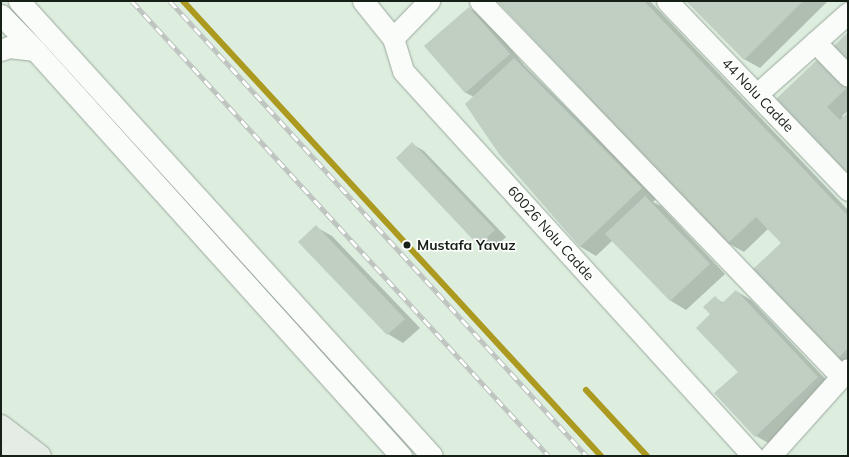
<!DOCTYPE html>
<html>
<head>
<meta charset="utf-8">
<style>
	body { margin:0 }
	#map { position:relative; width:849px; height:457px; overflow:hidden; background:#ddeedf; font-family:Mulish,sans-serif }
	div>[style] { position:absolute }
	.shadow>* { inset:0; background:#0003 }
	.building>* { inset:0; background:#c1cec2 }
	.roads { filter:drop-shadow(0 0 1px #9ba89c) drop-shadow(0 0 1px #9ba89c) }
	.minor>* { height:21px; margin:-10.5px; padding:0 10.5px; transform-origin:10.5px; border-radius:10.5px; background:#fafcfa }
	.major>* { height:22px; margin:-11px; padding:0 11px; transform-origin:11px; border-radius:11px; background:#e5ebe5 }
	.rail>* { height:4.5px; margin-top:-2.25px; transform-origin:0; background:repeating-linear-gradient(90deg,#fff 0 9px,#bec3bf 0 18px); box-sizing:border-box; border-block:1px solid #bec3bf }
	.rail-1>* { height:6px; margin:-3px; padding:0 3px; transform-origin:3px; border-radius:3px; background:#ac991f }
	.dots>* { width:11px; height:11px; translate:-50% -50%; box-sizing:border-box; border:2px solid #fff; border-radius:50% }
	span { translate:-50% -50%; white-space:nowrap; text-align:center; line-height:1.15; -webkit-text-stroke:3px #fff; paint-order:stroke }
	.street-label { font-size:14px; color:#162017 }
	.stop-label { font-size:14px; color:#162017; font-weight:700 }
	.left { translate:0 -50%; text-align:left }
	.frame { position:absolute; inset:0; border:2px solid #162017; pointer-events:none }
</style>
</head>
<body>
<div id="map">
	<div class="shadow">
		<div style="clip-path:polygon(499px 1px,650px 1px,848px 210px,848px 364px,837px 358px,783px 243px,769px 228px,744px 252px,728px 243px)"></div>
		<div style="clip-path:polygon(687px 1px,828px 1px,760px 68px,744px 59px)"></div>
		<div style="clip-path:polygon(469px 8px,485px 17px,524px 65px,657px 198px,653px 202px,661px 206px,725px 274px,686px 310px,671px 301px,613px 240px,596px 256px,581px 247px,500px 154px,474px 97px,466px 93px,425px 46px)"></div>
		<div style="clip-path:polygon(848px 78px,848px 111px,842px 116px,844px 118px,848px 114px,848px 173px,778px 99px)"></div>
		<div style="clip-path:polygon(412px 144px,424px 151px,506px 237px,491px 252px,479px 245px,397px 158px)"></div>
		<div style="clip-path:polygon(316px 227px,332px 236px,420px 328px,403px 343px,388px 334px,300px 242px)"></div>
		<div style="clip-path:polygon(736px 291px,751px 300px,833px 387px,772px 445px,756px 436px,739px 372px,711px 315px,715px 298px,724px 303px)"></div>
	</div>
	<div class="building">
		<div style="clip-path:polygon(497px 1px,644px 1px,848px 216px,848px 348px,837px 359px,752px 270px,781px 243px,756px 217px,727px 244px)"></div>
		<div style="clip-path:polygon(686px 1px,803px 1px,744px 60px)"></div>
		<div style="clip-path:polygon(469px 7px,510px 54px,465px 93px,424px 46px)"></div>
		<div style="clip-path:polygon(848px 32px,848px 73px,828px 52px)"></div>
		<div style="clip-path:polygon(821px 56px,848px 84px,848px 87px,827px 107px,840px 120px,848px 112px,848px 174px,776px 99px)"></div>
		<div style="clip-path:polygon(514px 58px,642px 188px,580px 247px,499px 154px,465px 104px)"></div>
		<div style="clip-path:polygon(412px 142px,495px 230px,478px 245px,396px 158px)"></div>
		<div style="clip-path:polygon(645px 196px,710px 264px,670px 301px,605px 234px)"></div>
		<div style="clip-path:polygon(316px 225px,405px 319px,387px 335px,298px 242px)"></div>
		<div style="clip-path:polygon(736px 290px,818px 377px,755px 437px,714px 393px,738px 372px,696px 328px,710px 314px,703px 307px,715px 296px,722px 303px)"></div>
	</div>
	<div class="roads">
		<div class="minor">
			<div style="left:19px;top:1px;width:614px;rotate:47.77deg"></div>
			<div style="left:363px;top:1px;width:48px;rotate:51deg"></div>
			<div style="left:393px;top:38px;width:34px;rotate:73deg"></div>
			<div style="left:403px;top:71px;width:520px;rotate:47.73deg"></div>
			<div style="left:480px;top:1px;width:521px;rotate:46.09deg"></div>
			<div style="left:667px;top:1px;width:262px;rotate:46.2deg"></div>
			<div style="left:1px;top:15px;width:49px;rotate:45.8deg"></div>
			<div style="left:35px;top:50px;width:547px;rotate:47.97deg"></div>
			<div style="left:393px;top:38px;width:52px;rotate:-45.8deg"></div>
			<div style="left:815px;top:42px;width:47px;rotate:45.9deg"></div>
			<div style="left:1px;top:50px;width:9px;rotate:-21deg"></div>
			<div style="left:9px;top:47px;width:26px;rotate:7deg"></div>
			<div style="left:757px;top:94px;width:122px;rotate:-41.7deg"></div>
			<div style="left:770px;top:456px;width:117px;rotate:-48.1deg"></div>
		</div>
		<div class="major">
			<div style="left:1px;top:426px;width:49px;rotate:37.6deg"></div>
			<div style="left:1px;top:452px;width:21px;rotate:11deg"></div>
		</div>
	</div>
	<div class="rail">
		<div style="left:132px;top:1px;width:617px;rotate:47.5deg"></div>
		<div style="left:170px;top:1px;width:617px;rotate:47.5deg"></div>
	</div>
	<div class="rail-1">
		<div style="left:183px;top:1px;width:618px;rotate:47.43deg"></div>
		<div style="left:586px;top:390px;width:90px;rotate:47.3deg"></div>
	</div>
	<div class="dots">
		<div style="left:407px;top:245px;background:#162017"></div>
	</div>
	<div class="street-label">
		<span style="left:758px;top:95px;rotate:46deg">44 Nolu Cadde</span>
		<span style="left:551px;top:233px;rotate:48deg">60026 Nolu Cadde</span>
	</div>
	<div class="stop-label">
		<span class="left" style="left:417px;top:245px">Mustafa Yavuz</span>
	</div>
	<div class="frame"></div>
</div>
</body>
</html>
